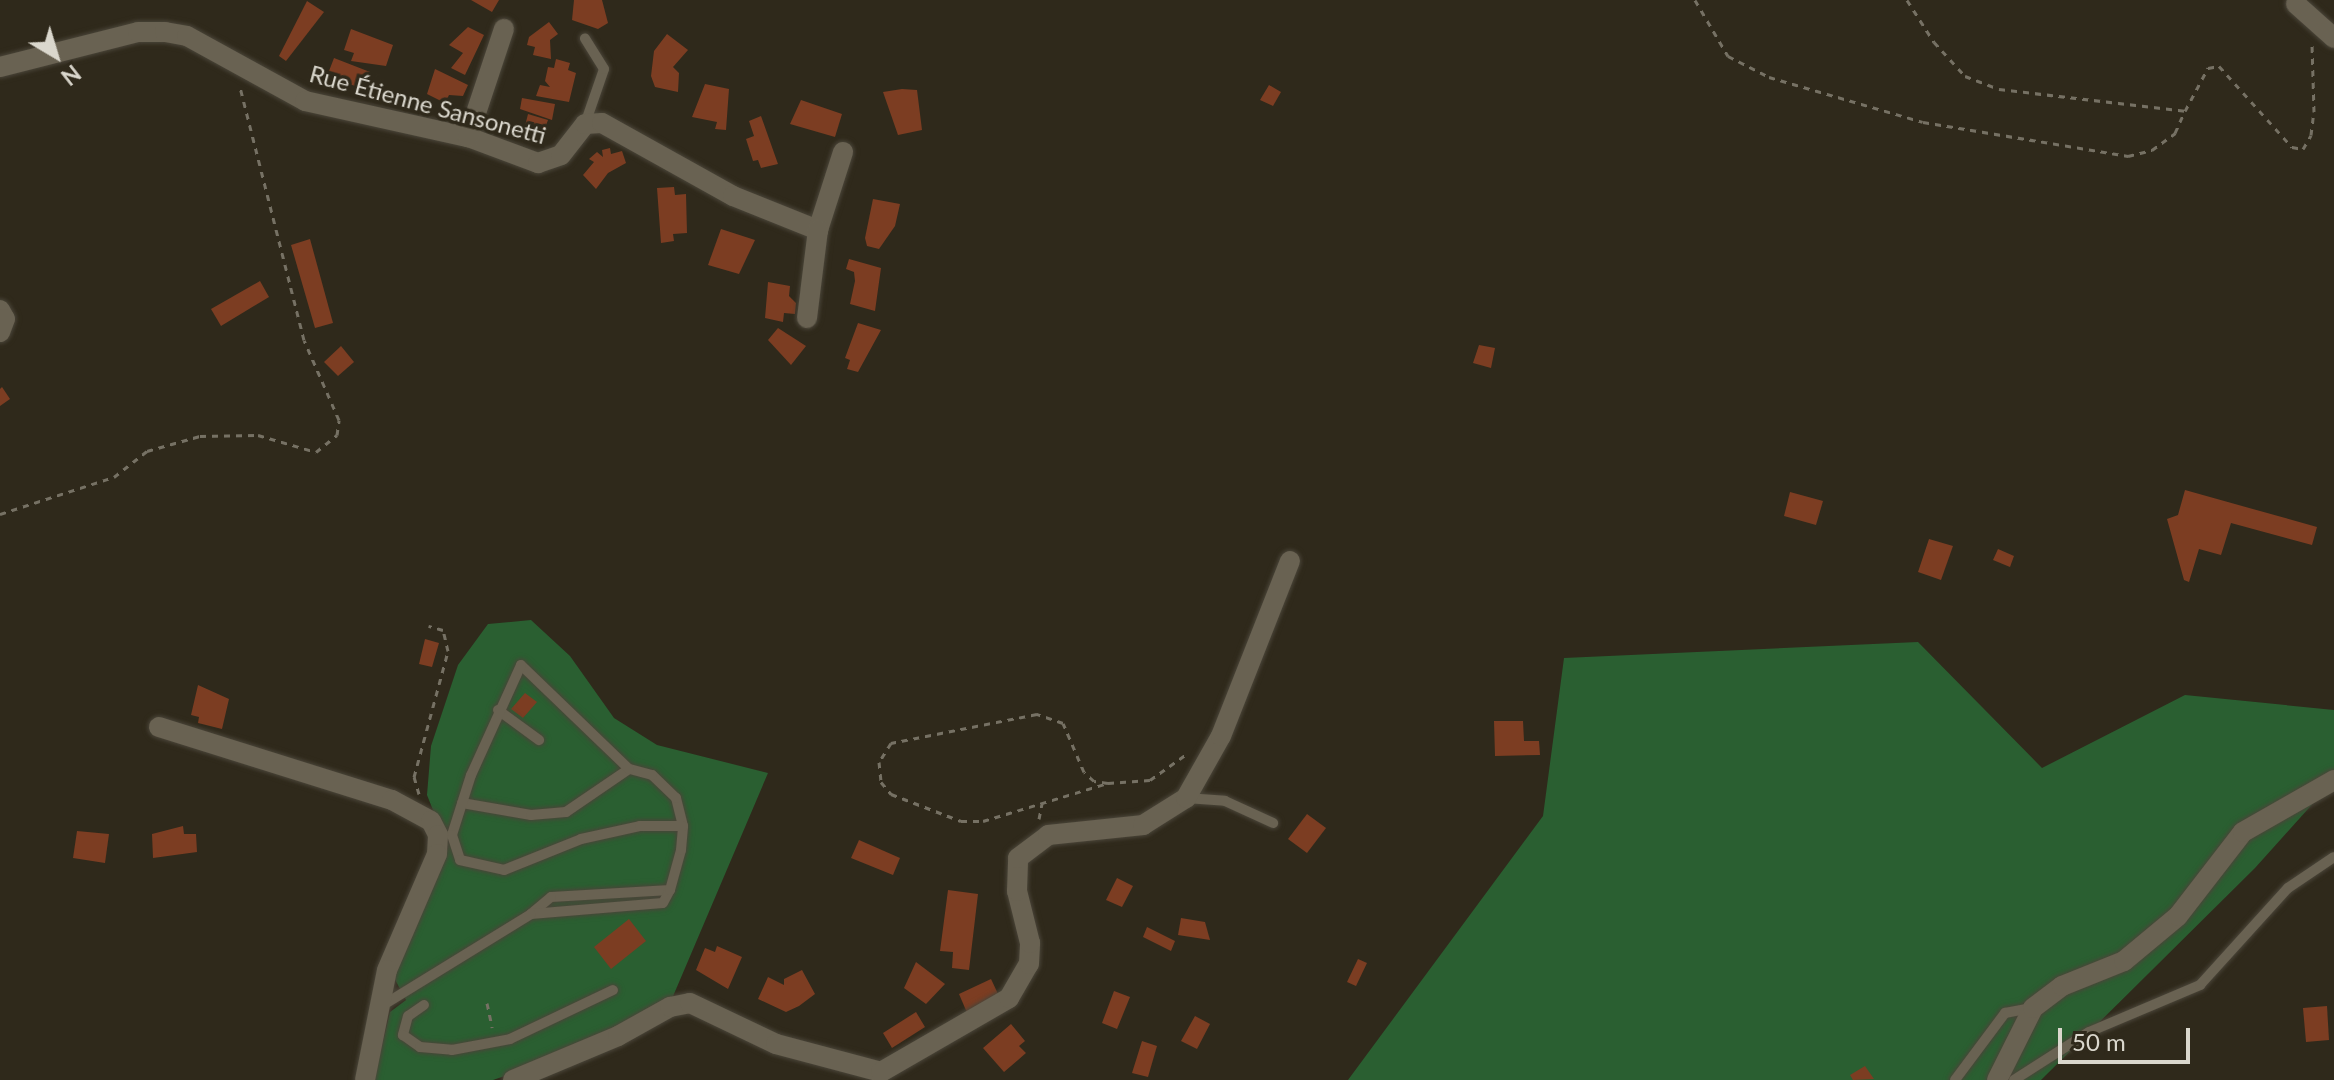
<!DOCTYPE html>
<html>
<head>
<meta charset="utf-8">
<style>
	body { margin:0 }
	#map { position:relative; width:2334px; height:1080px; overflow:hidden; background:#2f291b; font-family:Lato,sans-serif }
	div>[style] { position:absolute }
	.green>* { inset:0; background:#2a5f31 }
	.building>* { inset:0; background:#7c3d22 }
	.path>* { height:3px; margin-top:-1.5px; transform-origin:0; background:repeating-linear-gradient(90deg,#767164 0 6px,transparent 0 12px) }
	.roads { filter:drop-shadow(0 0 2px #4a4539) drop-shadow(0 0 2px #4a4539) }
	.service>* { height:10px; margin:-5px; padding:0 5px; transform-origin:5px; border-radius:5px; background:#696252 }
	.minor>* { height:20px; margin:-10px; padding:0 10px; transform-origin:10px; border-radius:10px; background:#696252 }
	span { translate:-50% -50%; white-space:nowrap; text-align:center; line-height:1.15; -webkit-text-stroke:7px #2f291b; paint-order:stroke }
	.street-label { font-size:24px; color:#dad7cd }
	.north { position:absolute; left:16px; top:16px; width:80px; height:80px; -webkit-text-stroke:6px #2f291b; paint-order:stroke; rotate:142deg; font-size:22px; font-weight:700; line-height:32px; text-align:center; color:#dad7cd }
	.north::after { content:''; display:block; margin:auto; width:28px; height:36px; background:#dad7cd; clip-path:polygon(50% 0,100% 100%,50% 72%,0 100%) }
	.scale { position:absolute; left:2058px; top:1028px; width:132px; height:36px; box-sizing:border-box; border:4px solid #dad7cd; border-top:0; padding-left:10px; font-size:24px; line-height:28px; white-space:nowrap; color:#dad7cd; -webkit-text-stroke:6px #2f291b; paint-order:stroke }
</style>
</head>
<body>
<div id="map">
	<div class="green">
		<div style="clip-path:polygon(531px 620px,570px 656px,614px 718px,657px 745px,768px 773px,671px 1001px,544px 1063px,493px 1080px,374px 1080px,390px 1012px,406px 1000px,392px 974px,448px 848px,427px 795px,431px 746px,458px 665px,488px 624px)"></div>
		<div style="clip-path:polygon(1918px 642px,2042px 768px,2185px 695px,2334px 710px,2334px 780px,2255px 868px,2041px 1080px,1348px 1080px,1543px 816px,1564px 658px)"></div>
	</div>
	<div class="building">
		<div style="clip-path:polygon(471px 0,499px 0,492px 12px)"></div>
		<div style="clip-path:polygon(574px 0,602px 0,608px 23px,598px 29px,572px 20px)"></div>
		<div style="clip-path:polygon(307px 1px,324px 12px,286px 61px,279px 56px)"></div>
		<div style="clip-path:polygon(549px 22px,558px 34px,550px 40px,551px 59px,533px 55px,535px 47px,527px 45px,529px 37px)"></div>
		<div style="clip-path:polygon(468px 27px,484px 35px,465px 75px,451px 68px,463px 53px,449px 45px)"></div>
		<div style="clip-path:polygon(351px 29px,393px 45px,386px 66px,351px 61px,354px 53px,344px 50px)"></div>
		<div style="clip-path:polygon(667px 34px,688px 50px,673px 67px,679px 73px,678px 92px,655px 87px,651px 76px,654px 51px)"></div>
		<div style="clip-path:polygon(334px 58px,370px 72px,363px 89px,336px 79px,338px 74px,329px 71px)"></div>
		<div style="clip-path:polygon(556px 59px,570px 63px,568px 70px,576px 73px,569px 102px,536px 96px,540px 85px,550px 87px,545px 81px,548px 67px,554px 68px)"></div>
		<div style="clip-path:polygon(435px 69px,468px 85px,463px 96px,449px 95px,445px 103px,427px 94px)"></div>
		<div style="clip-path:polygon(705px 84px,729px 89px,726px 130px,715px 129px,717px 122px,692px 117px)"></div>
		<div style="clip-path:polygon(1269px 85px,1281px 92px,1273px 106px,1260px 100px)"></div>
		<div style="clip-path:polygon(902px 89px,917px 90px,922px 130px,898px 135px,883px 92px)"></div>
		<div style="clip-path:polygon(522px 98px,555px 104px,552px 120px,520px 109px)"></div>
		<div style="clip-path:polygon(801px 100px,842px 114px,835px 137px,790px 124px)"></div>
		<div style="clip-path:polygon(528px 114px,548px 120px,539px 145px,526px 142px,523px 134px)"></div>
		<div style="clip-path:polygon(761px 116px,778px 164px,761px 168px,758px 160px,753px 161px,746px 139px,754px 136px,749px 121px)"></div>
		<div style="clip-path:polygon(610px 148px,611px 154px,622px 151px,626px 163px,608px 173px,596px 189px,583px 175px,594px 162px,589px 159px,597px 152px,603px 157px,602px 150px)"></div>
		<div style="clip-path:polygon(674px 187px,675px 195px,686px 194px,687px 233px,673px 234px,674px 241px,661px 243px,657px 188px)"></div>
		<div style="clip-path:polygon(873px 199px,900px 204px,895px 226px,879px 249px,867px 246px,865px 238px)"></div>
		<div style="clip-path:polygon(721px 229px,755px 240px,739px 274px,708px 265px)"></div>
		<div style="clip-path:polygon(310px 239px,333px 323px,315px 328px,291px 245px)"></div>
		<div style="clip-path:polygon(849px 259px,881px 268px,875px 311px,850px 304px,855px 281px,854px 272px,846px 269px)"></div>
		<div style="clip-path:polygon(260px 281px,269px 297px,221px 326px,211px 309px)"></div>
		<div style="clip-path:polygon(768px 282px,790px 286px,789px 296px,796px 303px,795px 314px,784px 313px,783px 322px,765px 318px)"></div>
		<div style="clip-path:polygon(858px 323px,881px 330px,858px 372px,847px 369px,850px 360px,845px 358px)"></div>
		<div style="clip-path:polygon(778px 328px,806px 346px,791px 365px,768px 340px)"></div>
		<div style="clip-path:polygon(1479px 345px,1495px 348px,1491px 368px,1473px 363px)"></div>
		<div style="clip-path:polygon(341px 346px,354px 362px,338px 376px,324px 362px)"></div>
		<div style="clip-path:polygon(2px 387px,10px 399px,0 406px,0 389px)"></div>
		<div style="clip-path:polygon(2185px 490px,2317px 527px,2312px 545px,2231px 523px,2221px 555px,2199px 549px,2189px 582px,2184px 580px,2167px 519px,2178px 515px)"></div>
		<div style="clip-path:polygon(1790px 492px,1823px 501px,1816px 525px,1784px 516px)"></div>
		<div style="clip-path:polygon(1929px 539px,1953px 546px,1941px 580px,1918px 572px)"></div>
		<div style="clip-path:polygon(1998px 549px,2014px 556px,2010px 567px,1993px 560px)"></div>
		<div style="clip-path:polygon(425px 639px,439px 643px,432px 667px,419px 664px)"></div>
		<div style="clip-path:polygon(198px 685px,229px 699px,222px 729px,198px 723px,199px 717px,191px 715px)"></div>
		<div style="clip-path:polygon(525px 693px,537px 702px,523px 718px,511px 709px)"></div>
		<div style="clip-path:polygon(1494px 721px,1523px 721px,1524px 741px,1539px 741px,1540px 755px,1495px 756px)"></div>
		<div style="clip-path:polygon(1307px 814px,1326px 828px,1307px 853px,1288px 839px)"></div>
		<div style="clip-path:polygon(183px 826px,184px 834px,196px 834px,197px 852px,153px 858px,152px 834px)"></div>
		<div style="clip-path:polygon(77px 831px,109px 834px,105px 863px,73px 858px)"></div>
		<div style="clip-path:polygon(859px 840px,900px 858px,893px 875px,851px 858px)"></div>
		<div style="clip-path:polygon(1117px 878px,1133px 886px,1122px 907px,1106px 900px)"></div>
		<div style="clip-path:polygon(948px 890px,978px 894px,969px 970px,952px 968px,953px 952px,940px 951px)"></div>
		<div style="clip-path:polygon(1181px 918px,1205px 922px,1210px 940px,1178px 935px)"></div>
		<div style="clip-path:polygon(629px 919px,646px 941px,611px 969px,594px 947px)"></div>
		<div style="clip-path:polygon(1147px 927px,1175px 941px,1171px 951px,1143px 937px)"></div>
		<div style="clip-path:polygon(717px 946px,742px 957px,728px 989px,696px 970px,705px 948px,715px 952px)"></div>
		<div style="clip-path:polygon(1358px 959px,1367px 963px,1356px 986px,1347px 982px)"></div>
		<div style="clip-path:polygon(916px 962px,945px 984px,926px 1004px,904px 988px)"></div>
		<div style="clip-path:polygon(802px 970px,815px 994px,799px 1006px,786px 1012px,758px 999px,768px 977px,784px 985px,784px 979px)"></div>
		<div style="clip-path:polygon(991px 979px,999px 996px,968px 1015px,959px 994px)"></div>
		<div style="clip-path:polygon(1114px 991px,1130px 997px,1117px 1029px,1102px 1023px)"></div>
		<div style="clip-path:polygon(2327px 1006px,2329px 1040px,2306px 1042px,2303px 1008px)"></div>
		<div style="clip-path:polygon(916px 1012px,925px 1027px,892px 1048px,883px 1033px)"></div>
		<div style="clip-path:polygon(1195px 1016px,1210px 1024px,1197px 1049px,1181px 1041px)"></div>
		<div style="clip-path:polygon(1011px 1024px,1025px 1041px,1019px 1046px,1026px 1053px,1004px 1072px,983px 1048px)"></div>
		<div style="clip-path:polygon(1142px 1041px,1157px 1046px,1148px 1077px,1132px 1073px)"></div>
		<div style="clip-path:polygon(1865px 1066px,1874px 1079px,1853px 1080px,1850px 1075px)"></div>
	</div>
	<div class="path">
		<div style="left:1695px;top:0;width:65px;rotate:59.5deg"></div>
		<div style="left:1728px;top:56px;width:46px;rotate:27.1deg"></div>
		<div style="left:1769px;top:77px;width:160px;rotate:16.3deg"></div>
		<div style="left:1923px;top:122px;width:208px;rotate:9.4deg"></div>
		<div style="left:2128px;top:156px;width:25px;rotate:-14deg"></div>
		<div style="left:2152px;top:150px;width:29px;rotate:-36deg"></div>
		<div style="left:2175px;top:133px;width:24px;rotate:-66deg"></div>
		<div style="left:1907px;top:0;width:50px;rotate:57.3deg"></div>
		<div style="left:1934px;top:42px;width:46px;rotate:47.6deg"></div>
		<div style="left:1965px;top:76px;width:36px;rotate:21deg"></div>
		<div style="left:1999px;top:89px;width:187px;rotate:6.7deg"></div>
		<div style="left:2185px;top:111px;width:49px;rotate:-61.9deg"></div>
		<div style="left:2208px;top:68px;width:11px;rotate:-10deg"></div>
		<div style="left:2219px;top:66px;width:109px;rotate:48deg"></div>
		<div style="left:2292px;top:147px;width:11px;rotate:10deg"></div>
		<div style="left:2303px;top:149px;width:16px;rotate:-60deg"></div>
		<div style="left:2311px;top:135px;width:23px;rotate:-83deg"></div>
		<div style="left:2314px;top:112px;width:67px;rotate:-91.7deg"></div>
		<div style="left:0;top:514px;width:120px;rotate:-18deg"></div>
		<div style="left:114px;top:477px;width:42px;rotate:-38.2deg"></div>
		<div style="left:147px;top:451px;width:55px;rotate:-15.8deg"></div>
		<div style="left:200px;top:436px;width:58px;rotate:-1deg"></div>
		<div style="left:258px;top:435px;width:60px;rotate:16.3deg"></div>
		<div style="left:316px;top:452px;width:27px;rotate:-39deg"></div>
		<div style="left:337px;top:435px;width:15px;rotate:-82deg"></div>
		<div style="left:339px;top:420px;width:87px;rotate:-113.6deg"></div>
		<div style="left:304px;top:340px;width:261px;rotate:-104.2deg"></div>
		<div style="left:1108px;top:783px;width:14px;rotate:-172deg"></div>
		<div style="left:1094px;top:781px;width:13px;rotate:-138deg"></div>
		<div style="left:1084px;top:772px;width:53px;rotate:-113.2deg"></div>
		<div style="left:1063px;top:723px;width:28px;rotate:-161deg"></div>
		<div style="left:1037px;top:714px;width:149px;rotate:168.8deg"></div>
		<div style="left:891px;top:743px;width:22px;rotate:122deg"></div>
		<div style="left:879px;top:762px;width:20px;rotate:84deg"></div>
		<div style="left:881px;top:782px;width:16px;rotate:50deg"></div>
		<div style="left:891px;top:794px;width:75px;rotate:21.1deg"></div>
		<div style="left:961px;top:821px;width:22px"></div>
		<div style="left:983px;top:821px;width:131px;rotate:-16.9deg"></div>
		<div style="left:1108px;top:783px;width:42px;rotate:-4.1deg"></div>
		<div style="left:1150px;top:780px;width:47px;rotate:-35.4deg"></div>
		<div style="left:419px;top:794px;width:18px;rotate:-106deg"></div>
		<div style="left:414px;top:777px;width:131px;rotate:-74.9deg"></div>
		<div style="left:448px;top:651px;width:22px;rotate:-103deg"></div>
		<div style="left:443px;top:630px;width:15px;rotate:-164deg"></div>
		<div style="left:1039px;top:819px;width:16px;rotate:-79deg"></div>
		<div style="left:487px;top:1003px;width:25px;rotate:78deg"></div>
	</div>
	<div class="roads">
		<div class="service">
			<div style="left:585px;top:124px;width:58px;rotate:-70.9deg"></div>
			<div style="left:604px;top:69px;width:36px;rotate:-122deg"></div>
			<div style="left:498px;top:710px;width:51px;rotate:36.2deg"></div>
			<div style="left:1186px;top:798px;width:39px;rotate:4deg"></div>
			<div style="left:1225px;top:801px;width:53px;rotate:24.6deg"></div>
			<div style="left:462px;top:803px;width:70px;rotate:9.9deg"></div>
			<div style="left:531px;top:815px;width:35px;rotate:-5deg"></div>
			<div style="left:566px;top:812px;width:76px;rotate:-34.3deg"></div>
			<div style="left:670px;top:890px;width:119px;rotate:176.6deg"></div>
			<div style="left:551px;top:897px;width:26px;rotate:140deg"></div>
			<div style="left:531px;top:914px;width:132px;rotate:-4.8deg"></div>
			<div style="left:663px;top:903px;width:15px;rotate:-62deg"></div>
			<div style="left:670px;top:890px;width:41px;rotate:-74.6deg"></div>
			<div style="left:681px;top:850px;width:24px;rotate:-85deg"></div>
			<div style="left:683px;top:826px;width:29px;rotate:-104deg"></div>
			<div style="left:676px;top:798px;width:33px;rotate:-136deg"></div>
			<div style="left:652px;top:775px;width:24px;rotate:-165deg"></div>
			<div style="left:629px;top:769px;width:150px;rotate:-136.1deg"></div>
			<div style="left:521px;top:665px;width:121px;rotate:114.4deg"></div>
			<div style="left:471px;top:775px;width:63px;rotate:107.6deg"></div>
			<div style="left:452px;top:835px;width:26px;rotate:72deg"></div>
			<div style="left:460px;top:860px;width:45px;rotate:12.8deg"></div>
			<div style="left:504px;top:870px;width:83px;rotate:-21.9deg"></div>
			<div style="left:581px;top:839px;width:60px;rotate:-12.4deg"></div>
			<div style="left:640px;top:826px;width:43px"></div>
			<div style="left:424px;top:1005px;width:19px;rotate:145deg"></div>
			<div style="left:408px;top:1016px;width:20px;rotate:105deg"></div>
			<div style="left:403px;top:1035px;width:21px;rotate:35deg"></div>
			<div style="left:420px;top:1047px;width:32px;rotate:5deg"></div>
			<div style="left:452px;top:1050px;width:59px;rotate:-10.7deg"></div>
			<div style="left:510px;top:1039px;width:114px;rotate:-25.4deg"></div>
			<div style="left:380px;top:1007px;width:177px;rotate:-31.6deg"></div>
			<div style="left:1955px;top:1080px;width:84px;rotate:-53.3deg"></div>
			<div style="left:2005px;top:1013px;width:26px;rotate:-11deg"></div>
			<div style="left:2014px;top:1080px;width:89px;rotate:-32.6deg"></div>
			<div style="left:2089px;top:1032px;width:121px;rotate:-22.9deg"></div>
			<div style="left:2200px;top:985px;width:131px;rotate:-47.8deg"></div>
			<div style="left:2288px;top:888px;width:55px;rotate:-34deg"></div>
		</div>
		<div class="minor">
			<div style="left:2296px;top:4px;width:51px;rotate:41.8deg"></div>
			<div style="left:0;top:67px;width:142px;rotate:-14.2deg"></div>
			<div style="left:138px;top:32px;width:27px"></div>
			<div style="left:165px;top:32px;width:22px;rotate:10deg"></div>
			<div style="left:187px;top:36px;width:135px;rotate:28.8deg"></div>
			<div style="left:305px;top:101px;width:167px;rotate:12.5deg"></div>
			<div style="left:468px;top:137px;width:75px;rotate:20.4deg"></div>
			<div style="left:538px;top:163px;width:24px;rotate:-19deg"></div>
			<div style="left:561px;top:155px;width:39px;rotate:-52deg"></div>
			<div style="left:585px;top:124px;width:17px;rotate:-3deg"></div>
			<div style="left:602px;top:123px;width:150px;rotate:29.1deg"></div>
			<div style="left:733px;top:196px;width:92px;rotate:21.8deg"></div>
			<div style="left:818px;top:230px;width:82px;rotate:-72.2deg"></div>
			<div style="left:468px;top:137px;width:114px;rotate:-71.6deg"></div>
			<div style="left:0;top:310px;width:10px;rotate:61deg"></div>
			<div style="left:5px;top:319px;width:14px;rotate:111deg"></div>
			<div style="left:807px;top:318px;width:89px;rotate:-82.9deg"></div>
			<div style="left:159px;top:727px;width:244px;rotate:17.4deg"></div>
			<div style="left:392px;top:800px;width:44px;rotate:28.3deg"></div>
			<div style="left:431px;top:821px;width:16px;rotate:63deg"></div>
			<div style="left:438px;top:835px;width:19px;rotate:93deg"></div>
			<div style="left:437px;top:854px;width:126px;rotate:113.3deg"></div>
			<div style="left:387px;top:970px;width:112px;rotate:101.3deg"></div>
			<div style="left:513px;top:1080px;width:114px;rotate:-22.7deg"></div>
			<div style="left:618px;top:1036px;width:60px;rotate:-29.1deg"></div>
			<div style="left:670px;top:1007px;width:20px;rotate:-11deg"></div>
			<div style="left:690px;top:1003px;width:95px;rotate:25.5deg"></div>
			<div style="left:776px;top:1044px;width:109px;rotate:14.9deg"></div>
			<div style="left:881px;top:1072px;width:148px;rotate:-30deg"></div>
			<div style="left:1009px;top:998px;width:39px;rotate:-60deg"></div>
			<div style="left:1029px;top:964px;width:21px;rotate:-87deg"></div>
			<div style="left:1030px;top:943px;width:54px;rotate:-104deg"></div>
			<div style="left:1017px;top:891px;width:33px;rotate:-88deg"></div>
			<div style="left:1018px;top:858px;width:38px;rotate:-37deg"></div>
			<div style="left:1048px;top:835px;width:96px;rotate:-6deg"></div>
			<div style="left:1143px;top:825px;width:51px;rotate:-32.1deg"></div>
			<div style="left:1186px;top:798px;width:71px;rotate:-60.6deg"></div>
			<div style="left:1221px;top:736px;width:188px;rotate:-68.5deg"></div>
			<div style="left:1997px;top:1080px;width:80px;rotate:-63.4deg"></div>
			<div style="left:2033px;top:1008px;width:36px;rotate:-37deg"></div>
			<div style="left:2062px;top:986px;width:67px;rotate:-22deg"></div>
			<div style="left:2124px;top:961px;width:70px;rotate:-39.8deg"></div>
			<div style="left:2178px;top:916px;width:106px;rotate:-52.3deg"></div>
			<div style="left:2243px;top:832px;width:105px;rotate:-29.7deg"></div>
		</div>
	</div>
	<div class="street-label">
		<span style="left:428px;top:104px;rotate:15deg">Rue Étienne Sansonetti</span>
	</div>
	<div class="north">N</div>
	<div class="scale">50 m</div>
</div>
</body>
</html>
